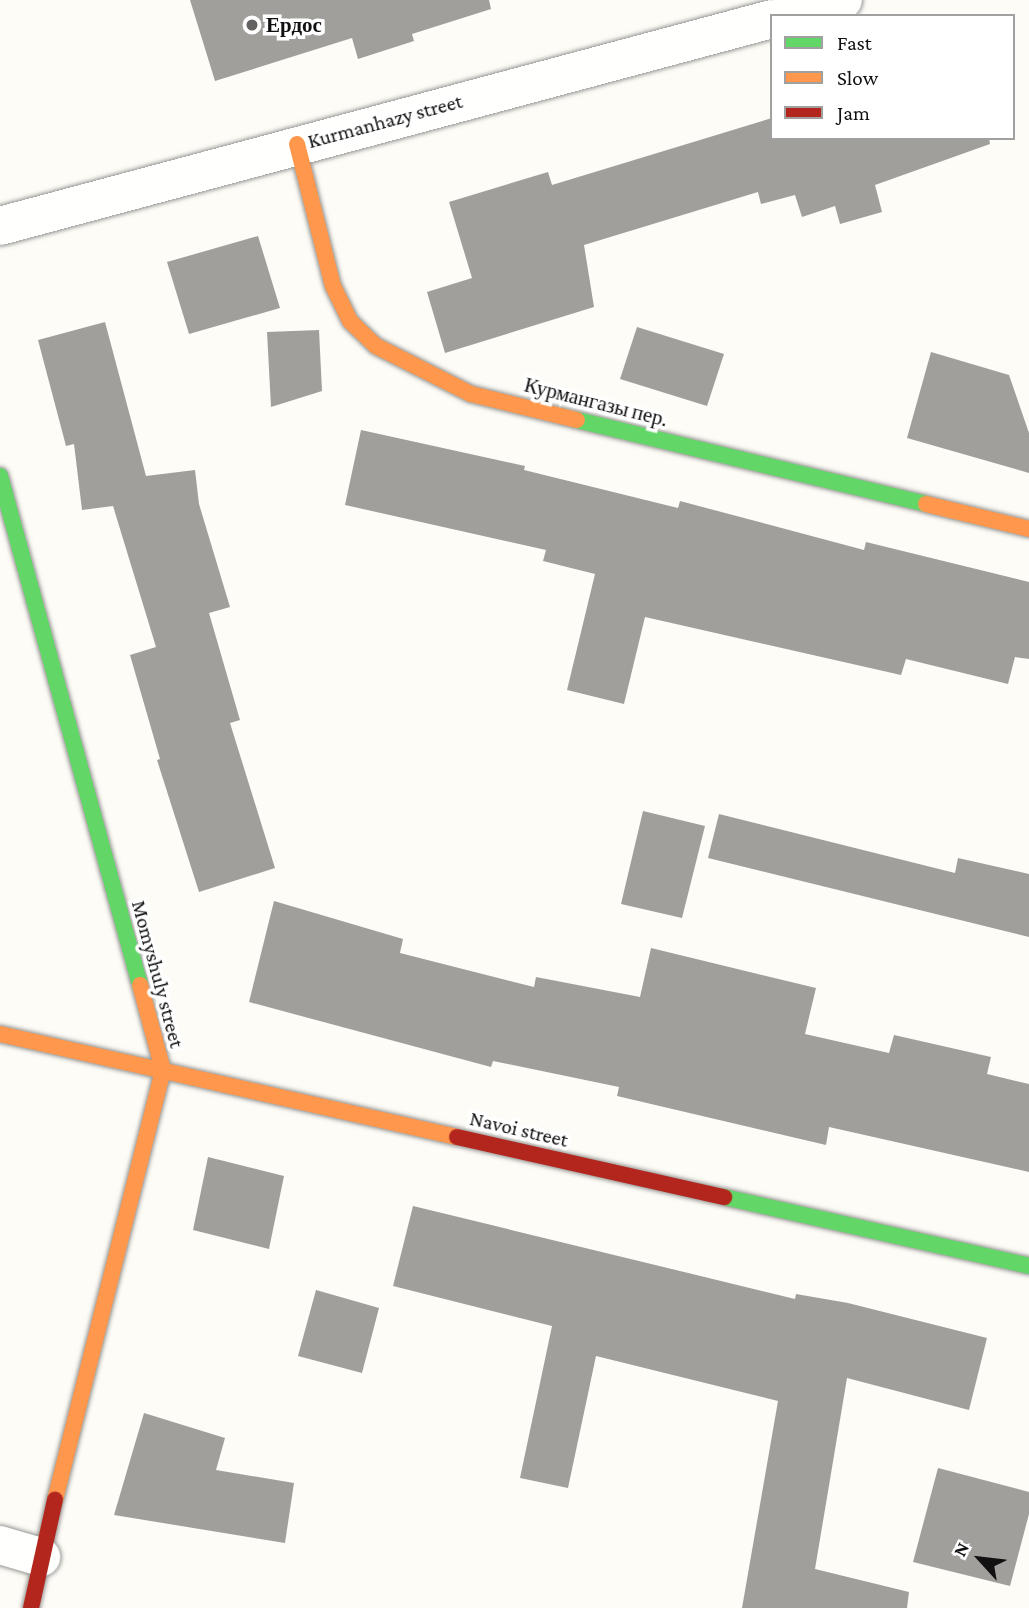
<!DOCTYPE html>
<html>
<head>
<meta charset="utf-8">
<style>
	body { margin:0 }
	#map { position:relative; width:1029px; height:1608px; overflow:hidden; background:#fdfcf7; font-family:"Crimson Pro",serif }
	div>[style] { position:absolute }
	.building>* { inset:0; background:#a19f9c }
	.roads { filter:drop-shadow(0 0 2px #979795) drop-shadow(0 0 2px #979795) }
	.street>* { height:38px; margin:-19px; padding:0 19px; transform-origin:19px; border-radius:19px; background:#fffffe }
	.fast>* { height:16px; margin:-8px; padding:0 8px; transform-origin:8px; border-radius:8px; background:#63d668 }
	.slow>* { height:16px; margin:-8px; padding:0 8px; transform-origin:8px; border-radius:8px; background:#ff974d }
	.jam>* { height:16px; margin:-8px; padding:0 8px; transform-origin:8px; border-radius:8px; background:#b3261e }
	.dots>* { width:19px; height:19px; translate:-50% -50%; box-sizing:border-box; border:4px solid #fff; border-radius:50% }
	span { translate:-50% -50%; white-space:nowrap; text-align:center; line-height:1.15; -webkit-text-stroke:7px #fff; paint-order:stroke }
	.poi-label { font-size:21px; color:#111; font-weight:700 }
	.left { translate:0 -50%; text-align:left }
	.street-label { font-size:21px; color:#111 }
	.legend { position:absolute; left:770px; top:14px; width:245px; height:126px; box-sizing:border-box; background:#fff; border:2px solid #a0a0a0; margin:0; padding:9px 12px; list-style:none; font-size:21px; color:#111 }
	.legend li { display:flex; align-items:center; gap:14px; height:35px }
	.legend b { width:35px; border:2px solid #a0a0a0 }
	.north { position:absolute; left:945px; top:1524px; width:70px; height:70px; -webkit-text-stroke:5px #fff; paint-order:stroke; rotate:297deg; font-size:19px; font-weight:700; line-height:28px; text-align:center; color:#111 }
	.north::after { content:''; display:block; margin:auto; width:24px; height:32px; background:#111; clip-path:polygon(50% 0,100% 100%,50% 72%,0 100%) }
</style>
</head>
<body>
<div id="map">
	<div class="building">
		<div style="clip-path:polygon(190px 0,489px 0,491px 9px,412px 34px,414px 41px,358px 59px,352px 38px,215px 81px)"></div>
		<div style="clip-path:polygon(772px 118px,772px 138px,989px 138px,990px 144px,875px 185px,882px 212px,840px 224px,835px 206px,802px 217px,795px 195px,761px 204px,758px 192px,584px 245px,594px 307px,445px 353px,427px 292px,472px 278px,449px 202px,548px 172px,552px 185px)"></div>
		<div style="clip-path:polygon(258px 236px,280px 308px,189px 334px,167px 262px)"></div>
		<div style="clip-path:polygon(105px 322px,146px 476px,195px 470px,199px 504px,230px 607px,209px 613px,240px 720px,230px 723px,275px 868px,199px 892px,157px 760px,160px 759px,130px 655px,156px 647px,113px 506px,82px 510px,74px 444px,66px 446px,38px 340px)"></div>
		<div style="clip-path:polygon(637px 327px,724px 354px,707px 406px,620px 379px)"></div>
		<div style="clip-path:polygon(319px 330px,322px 391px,271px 407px,267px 332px)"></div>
		<div style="clip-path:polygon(931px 352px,1009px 375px,1029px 433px,1029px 473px,907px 438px)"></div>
		<div style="clip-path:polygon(361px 430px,525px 466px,524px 470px,678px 508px,680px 501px,864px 550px,866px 542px,1029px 582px,1029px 659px,1015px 657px,1008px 684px,906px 659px,901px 675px,645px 617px,624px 704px,567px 690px,595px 574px,543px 561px,546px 550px,345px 505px)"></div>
		<div style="clip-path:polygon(643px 811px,705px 826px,682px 918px,621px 904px)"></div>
		<div style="clip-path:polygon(719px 814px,955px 873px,958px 858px,1029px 874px,1029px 937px,708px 858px)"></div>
		<div style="clip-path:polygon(274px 901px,403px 939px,400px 953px,534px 987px,536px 977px,640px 997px,651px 948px,816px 988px,805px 1034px,889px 1053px,894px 1035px,991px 1057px,987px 1074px,1029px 1084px,1029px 1172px,829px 1127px,826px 1145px,617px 1096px,619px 1087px,493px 1061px,491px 1067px,249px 1002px)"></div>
		<div style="clip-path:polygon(208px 1157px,284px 1176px,269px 1249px,193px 1230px)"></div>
		<div style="clip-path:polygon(413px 1206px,795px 1299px,796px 1294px,848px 1303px,987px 1338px,969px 1410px,847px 1378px,815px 1569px,909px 1592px,907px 1608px,742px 1608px,778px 1401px,596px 1356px,568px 1488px,520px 1478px,552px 1326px,393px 1286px)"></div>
		<div style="clip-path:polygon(316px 1290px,379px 1308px,362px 1373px,298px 1356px)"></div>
		<div style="clip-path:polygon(144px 1413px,225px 1438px,216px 1470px,294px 1483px,285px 1543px,114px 1515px)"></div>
		<div style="clip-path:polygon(938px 1468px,1029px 1492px,1029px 1514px,1010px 1586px,913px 1562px)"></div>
	</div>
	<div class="roads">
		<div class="street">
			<div style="left:784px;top:16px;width:61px;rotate:-15.2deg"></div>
			<div style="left:0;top:226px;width:799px;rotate:-15.01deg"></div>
			<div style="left:0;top:1545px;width:43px;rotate:16.3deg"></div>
		</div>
		<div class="fast">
			<div style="left:577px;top:420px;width:359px;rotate:13.5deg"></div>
			<div style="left:0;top:476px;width:528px;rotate:74.62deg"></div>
			<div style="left:724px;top:1197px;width:313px;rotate:12.7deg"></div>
		</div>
		<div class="slow">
			<div style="left:297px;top:144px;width:146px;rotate:75.8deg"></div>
			<div style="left:333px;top:286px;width:39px;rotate:64deg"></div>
			<div style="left:350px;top:321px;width:36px;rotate:44deg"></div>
			<div style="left:376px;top:346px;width:106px;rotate:26.8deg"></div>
			<div style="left:471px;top:394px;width:109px;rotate:13.8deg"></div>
			<div style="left:926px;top:504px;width:106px;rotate:13.6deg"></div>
			<div style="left:0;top:1034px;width:468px;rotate:12.7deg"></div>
			<div style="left:55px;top:1500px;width:443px;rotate:-75.9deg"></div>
			<div style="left:163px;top:1070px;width:88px;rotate:-105.1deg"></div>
		</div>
		<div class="jam">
			<div style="left:457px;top:1137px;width:274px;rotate:12.7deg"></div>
			<div style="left:31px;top:1608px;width:111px;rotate:-77.5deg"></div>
		</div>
	</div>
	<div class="dots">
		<div style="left:252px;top:25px;background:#646362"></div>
	</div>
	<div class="poi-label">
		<span class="left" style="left:266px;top:25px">Ердос</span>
	</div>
	<div class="street-label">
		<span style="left:385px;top:121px;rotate:-15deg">Kurmanhazy street</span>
		<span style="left:596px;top:402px;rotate:14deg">Курмангазы пер.</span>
		<span style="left:158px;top:974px;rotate:75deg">Momyshuly street</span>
		<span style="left:519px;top:1129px;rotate:13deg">Navoi street</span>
	</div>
	<ul class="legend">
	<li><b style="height:9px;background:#63d668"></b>Fast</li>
	<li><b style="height:9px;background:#ff974d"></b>Slow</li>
	<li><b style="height:9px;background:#b3261e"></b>Jam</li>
	</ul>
	<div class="north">N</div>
</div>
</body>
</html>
